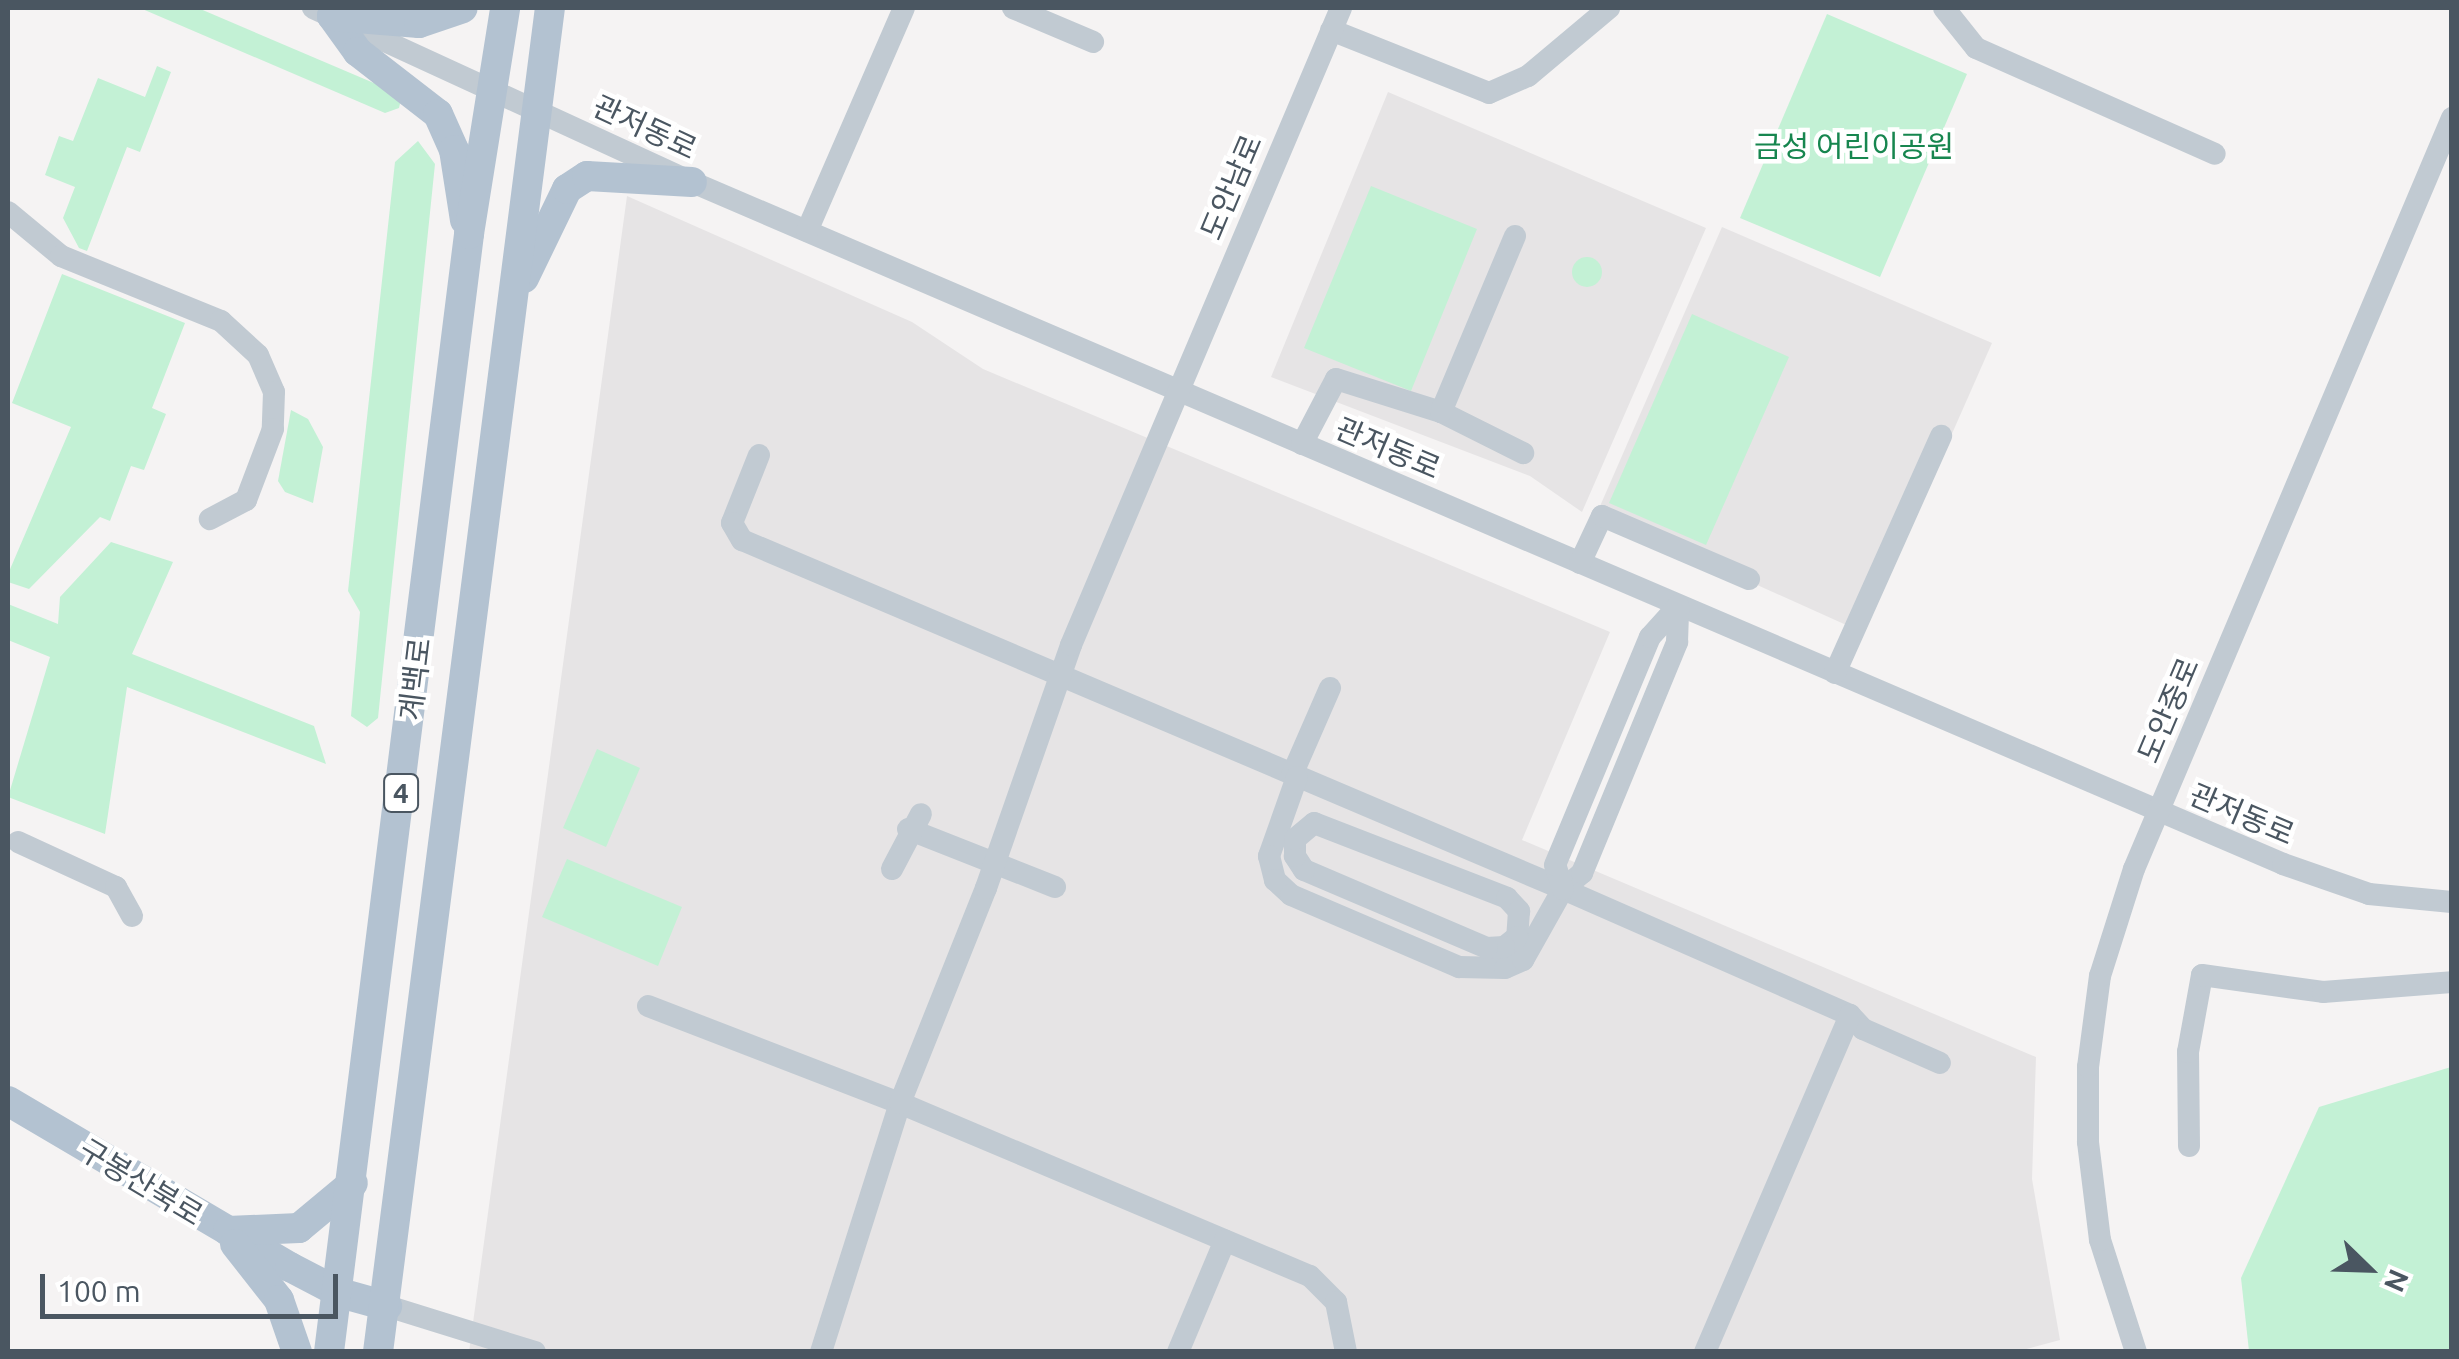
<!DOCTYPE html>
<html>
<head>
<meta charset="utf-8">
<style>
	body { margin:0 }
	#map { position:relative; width:2459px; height:1359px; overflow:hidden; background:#f5f3f3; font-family:Ubuntu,"Noto Sans KR",sans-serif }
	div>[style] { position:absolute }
	.education>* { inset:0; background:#e6e4e5 }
	.green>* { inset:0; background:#c3f1d5 }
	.round { border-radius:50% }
	.minor>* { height:22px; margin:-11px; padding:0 11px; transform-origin:11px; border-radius:11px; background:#c1cad2 }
	.major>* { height:30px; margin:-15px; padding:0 15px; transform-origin:15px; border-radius:15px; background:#b3c2d1 }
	span { translate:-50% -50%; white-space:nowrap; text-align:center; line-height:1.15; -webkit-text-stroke:9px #fff; paint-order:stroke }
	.shield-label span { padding:2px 8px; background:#fff; border:2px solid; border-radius:8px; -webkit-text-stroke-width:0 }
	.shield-label { font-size:28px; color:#4a5661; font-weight:700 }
	.street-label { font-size:30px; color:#4a5661 }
	.park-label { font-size:30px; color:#17864f }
	.frame { position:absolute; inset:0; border:10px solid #4a5661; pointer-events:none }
	.north { position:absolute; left:2319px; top:1219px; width:100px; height:100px; -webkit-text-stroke:8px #fff; paint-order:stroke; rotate:113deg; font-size:28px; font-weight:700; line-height:40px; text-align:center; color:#4a5661 }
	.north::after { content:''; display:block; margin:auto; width:35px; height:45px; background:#4a5661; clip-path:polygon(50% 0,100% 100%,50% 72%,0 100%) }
	.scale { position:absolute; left:40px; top:1274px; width:298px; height:45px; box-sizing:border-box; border:5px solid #4a5661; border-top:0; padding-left:12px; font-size:30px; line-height:35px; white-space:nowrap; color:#4a5661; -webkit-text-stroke:8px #fff; paint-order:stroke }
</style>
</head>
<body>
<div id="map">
	<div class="education">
		<div style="clip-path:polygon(1388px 92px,1706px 228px,1582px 512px,1530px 476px,1271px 377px)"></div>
		<div style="clip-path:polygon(627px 196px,912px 322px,983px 369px,1610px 632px,1522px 840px,2036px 1057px,2032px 1179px,2060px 1340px,2019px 1351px,469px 1352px)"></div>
		<div style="clip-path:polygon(1722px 227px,1992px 343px,1864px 633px,1597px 513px)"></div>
	</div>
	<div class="green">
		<div style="clip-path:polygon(140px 8px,198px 8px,402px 95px,399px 108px,385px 113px)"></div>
		<div style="clip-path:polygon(1827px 14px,1967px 74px,1880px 277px,1740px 218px)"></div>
		<div style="clip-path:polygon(157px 66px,171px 72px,140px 152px,127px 147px,87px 251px,79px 248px,63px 218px,75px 187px,45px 175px,59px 136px,73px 141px,98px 78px,145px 97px)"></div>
		<div style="clip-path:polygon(418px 141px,435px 164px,378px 718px,367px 727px,351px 716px,360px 612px,348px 591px,395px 162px)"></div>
		<div style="clip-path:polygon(1371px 186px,1477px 229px,1411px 391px,1304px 348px)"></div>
		<div class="round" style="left:1572px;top:257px;width:30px;height:30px"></div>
		<div style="clip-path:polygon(62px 274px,185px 323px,152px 408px,166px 414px,144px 470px,131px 466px,110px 521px,100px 517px,29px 589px,8px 582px,8px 574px,71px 427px,12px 403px)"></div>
		<div style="clip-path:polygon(1692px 314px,1789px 357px,1706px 545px,1609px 503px)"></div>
		<div style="clip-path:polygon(291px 410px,308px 419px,323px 447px,313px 503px,285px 492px,278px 481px)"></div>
		<div style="clip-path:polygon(111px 542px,173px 562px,132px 654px,314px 726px,326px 764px,127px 687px,105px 834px,8px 797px,50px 657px,8px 640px,8px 604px,58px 624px,60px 597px)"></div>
		<div style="clip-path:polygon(597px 749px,640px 768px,606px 847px,563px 828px)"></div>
		<div style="clip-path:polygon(567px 859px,682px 907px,658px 966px,542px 917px)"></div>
		<div style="clip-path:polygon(2451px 1067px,2451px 1351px,2249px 1351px,2241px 1278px,2319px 1107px)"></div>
	</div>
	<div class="minor">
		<div style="left:313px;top:8px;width:417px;rotate:24.7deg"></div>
		<div style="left:692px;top:182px;width:1731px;rotate:23.2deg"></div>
		<div style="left:2283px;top:864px;width:91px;rotate:19.2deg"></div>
		<div style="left:2369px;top:894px;width:83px;rotate:5.5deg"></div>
		<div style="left:1013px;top:8px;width:87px;rotate:23deg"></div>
		<div style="left:1944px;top:8px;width:51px;rotate:51.3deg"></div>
		<div style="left:1976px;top:48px;width:261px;rotate:23.9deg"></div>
		<div style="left:1331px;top:30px;width:170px;rotate:21.7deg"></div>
		<div style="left:1489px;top:93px;width:43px;rotate:-23.6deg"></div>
		<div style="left:1528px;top:76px;width:106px;rotate:-40deg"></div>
		<div style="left:8px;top:212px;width:69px;rotate:39.7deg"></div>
		<div style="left:61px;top:256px;width:173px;rotate:22.1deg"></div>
		<div style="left:221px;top:321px;width:50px;rotate:42.6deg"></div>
		<div style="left:258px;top:355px;width:40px;rotate:66.6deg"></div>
		<div style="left:274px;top:392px;width:37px;rotate:92deg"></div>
		<div style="left:273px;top:429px;width:76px;rotate:110.8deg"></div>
		<div style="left:246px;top:500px;width:41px;rotate:152.2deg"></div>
		<div style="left:807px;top:231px;width:243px;rotate:-66.5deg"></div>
		<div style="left:1441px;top:412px;width:92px;rotate:26.6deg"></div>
		<div style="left:1302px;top:444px;width:73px;rotate:-62.4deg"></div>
		<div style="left:1336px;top:379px;width:110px;rotate:17.4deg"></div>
		<div style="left:1441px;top:412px;width:191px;rotate:-67.2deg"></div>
		<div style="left:759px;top:455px;width:73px;rotate:111.7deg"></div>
		<div style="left:732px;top:523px;width:20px;rotate:60deg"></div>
		<div style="left:742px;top:540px;width:892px;rotate:23.03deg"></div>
		<div style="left:1563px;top:889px;width:313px;rotate:23.7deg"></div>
		<div style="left:1850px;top:1015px;width:19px;rotate:47deg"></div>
		<div style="left:1863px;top:1029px;width:84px;rotate:23.8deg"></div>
		<div style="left:1580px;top:563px;width:52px;rotate:-64.9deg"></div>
		<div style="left:1602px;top:516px;width:160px;rotate:23.2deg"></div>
		<div style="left:1835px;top:673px;width:260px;rotate:-65.9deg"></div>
		<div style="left:1292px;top:775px;width:95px;rotate:-66.4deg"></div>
		<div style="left:1297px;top:777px;width:84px;rotate:109.5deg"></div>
		<div style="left:1269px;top:856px;width:25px;rotate:76deg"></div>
		<div style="left:1275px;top:880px;width:22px;rotate:43deg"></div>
		<div style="left:1291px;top:895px;width:183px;rotate:23.2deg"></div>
		<div style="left:1459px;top:967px;width:46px;rotate:1.2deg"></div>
		<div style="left:1505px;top:968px;width:20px;rotate:-24deg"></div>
		<div style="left:1523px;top:960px;width:81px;rotate:-60.6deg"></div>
		<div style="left:1563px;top:889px;width:25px;rotate:-40deg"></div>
		<div style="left:1582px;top:873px;width:250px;rotate:-67.6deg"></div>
		<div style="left:1677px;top:642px;width:36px;rotate:-88deg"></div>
		<div style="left:1314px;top:823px;width:207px;rotate:21.2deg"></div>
		<div style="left:1507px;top:898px;width:18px;rotate:47deg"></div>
		<div style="left:1519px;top:911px;width:26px;rotate:94deg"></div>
		<div style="left:1517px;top:937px;width:16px;rotate:142deg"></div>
		<div style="left:1504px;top:947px;width:17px;rotate:177deg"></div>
		<div style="left:1487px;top:948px;width:199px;rotate:-156.9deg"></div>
		<div style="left:1304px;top:870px;width:17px;rotate:-123deg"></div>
		<div style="left:1295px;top:856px;width:17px;rotate:-90deg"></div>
		<div style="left:1295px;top:839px;width:25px;rotate:-40deg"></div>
		<div style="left:908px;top:829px;width:158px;rotate:21.5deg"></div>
		<div style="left:18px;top:842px;width:108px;rotate:24.7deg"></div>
		<div style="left:116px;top:887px;width:33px;rotate:61deg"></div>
		<div style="left:892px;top:869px;width:62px;rotate:-62.2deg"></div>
		<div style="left:1563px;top:889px;width:25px;rotate:-108deg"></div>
		<div style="left:1555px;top:865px;width:247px;rotate:-67.4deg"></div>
		<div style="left:1650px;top:637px;width:42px;rotate:-47.9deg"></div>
		<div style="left:648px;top:1006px;width:270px;rotate:21.1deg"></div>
		<div style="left:900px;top:1103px;width:445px;rotate:22.9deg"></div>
		<div style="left:1310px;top:1276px;width:37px;rotate:45deg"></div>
		<div style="left:1336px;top:1302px;width:51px;rotate:78.7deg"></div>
		<div style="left:2189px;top:1146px;width:94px;rotate:-90.6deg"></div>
		<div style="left:2188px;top:1052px;width:78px;rotate:-79.7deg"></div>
		<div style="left:2202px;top:975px;width:122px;rotate:8deg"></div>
		<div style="left:2323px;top:992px;width:129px;rotate:-4.4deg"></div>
		<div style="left:387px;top:1306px;width:155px;rotate:17.3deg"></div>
		<div style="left:821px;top:1352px;width:261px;rotate:-72.4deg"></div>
		<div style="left:900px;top:1103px;width:232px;rotate:-68.2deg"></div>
		<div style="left:986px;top:888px;width:257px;rotate:-70.7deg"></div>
		<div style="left:1071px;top:645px;width:692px;rotate:-67.03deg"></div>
		<div style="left:1178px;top:1352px;width:121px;rotate:-67.2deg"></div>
		<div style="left:1705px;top:1352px;width:367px;rotate:-66.7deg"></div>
		<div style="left:2136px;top:1352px;width:118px;rotate:-107.8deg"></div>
		<div style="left:2100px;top:1240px;width:99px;rotate:-97deg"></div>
		<div style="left:2088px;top:1142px;width:75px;rotate:-90deg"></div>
		<div style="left:2088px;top:1067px;width:92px;rotate:-82.5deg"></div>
		<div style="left:2100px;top:976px;width:112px;rotate:-72.4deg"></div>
		<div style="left:2134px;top:869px;width:816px;rotate:-67.05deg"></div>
	</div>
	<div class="major">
		<div style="left:332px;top:16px;width:44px;rotate:54.2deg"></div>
		<div style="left:358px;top:52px;width:101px;rotate:37.8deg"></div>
		<div style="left:438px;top:114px;width:39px;rotate:66deg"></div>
		<div style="left:454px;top:150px;width:71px;rotate:81.1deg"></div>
		<div style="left:332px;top:16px;width:87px;rotate:4.6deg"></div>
		<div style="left:419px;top:23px;width:46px;rotate:-18.8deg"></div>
		<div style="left:524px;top:278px;width:99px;rotate:-64.2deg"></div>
		<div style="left:567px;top:189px;width:24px;rotate:-33deg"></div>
		<div style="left:587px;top:176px;width:105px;rotate:3.3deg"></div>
		<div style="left:8px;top:1101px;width:327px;rotate:30.5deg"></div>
		<div style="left:290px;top:1267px;width:56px;rotate:27.5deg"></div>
		<div style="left:340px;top:1293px;width:49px;rotate:15.5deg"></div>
		<div style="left:228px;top:1231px;width:71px;rotate:-2.4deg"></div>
		<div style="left:299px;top:1228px;width:70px;rotate:-39.8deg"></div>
		<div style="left:235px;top:1244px;width:71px;rotate:51.8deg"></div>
		<div style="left:279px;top:1300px;width:55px;rotate:70.9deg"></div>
		<div style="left:329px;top:1352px;width:1127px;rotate:-82.86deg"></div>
		<div style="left:469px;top:234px;width:229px;rotate:-80.9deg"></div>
		<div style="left:378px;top:1352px;width:1355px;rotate:-82.71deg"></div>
	</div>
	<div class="shield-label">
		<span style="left:401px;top:793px">4</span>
	</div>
	<div class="street-label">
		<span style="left:645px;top:127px;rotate:25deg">관저동로</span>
		<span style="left:1231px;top:187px;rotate:-67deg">도안남로</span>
		<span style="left:1388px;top:448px;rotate:23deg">관저동로</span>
		<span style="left:415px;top:679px;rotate:-83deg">계백로</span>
		<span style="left:2168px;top:710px;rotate:-67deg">도안중로</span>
		<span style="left:2242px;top:814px;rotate:23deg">관저동로</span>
		<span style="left:141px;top:1182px;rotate:31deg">구봉산북로</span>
	</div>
	<div class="park-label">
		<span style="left:1854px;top:146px">금성 어린이공원</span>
	</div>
	<div class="frame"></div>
	<div class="north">N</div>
	<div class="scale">100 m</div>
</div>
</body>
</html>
